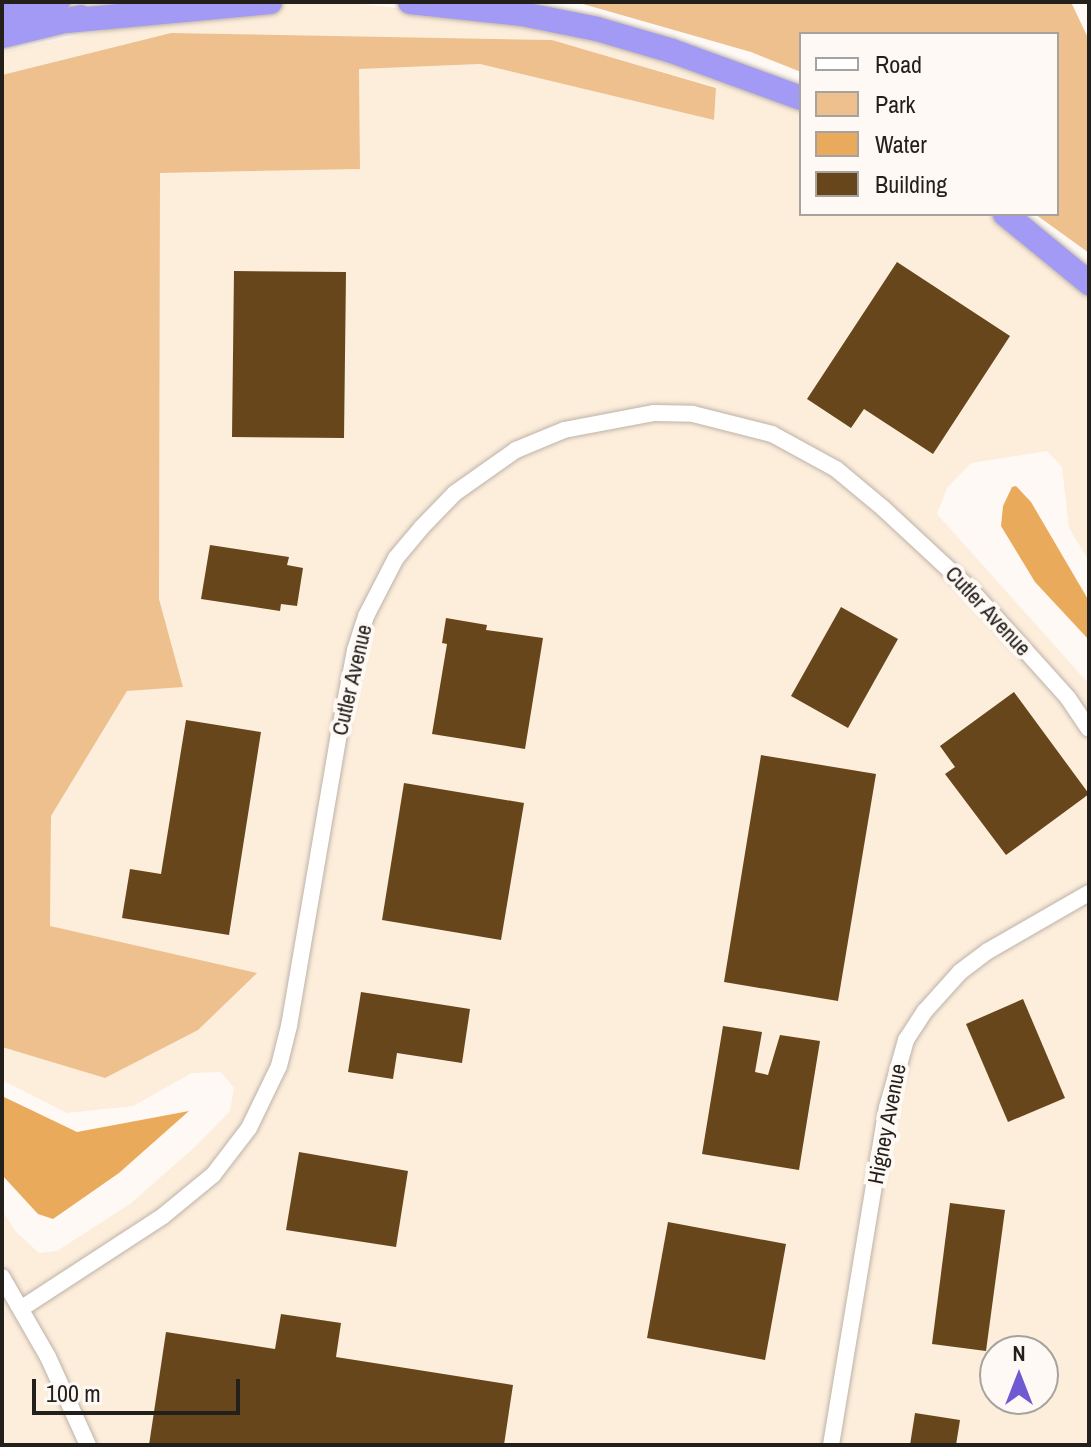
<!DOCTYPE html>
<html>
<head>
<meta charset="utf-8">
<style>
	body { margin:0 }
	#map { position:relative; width:1091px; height:1447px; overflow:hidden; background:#fef9f5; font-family:"Archivo Narrow",sans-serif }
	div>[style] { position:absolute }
	.built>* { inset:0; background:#fdeddb }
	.green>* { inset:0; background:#edc08e }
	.water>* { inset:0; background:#eaaa5c }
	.building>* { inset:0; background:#67461c }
	.roads { filter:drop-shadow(0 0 2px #bdb3a8) drop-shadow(0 0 2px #bdb3a8) }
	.minor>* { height:16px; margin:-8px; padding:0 8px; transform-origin:8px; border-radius:8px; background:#fff }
	.highway>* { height:24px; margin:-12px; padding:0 12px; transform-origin:12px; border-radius:12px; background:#a29af5 }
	span { translate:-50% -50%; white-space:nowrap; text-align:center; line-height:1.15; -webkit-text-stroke:8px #fef9f5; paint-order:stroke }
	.street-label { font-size:22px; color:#231f1b }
	.frame { position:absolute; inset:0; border:4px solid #231f1b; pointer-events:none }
	.legend { position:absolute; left:799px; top:32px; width:260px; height:184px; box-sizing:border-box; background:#fef9f5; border:2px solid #a6a29e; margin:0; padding:10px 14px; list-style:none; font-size:24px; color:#231f1b }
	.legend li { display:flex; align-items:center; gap:16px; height:40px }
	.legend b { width:40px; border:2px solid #a6a29e }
	.north { position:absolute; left:979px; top:1335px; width:80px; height:80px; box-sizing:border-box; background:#fef9f5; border:2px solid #a6a29e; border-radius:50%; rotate:0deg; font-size:22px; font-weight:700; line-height:32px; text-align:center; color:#231f1b }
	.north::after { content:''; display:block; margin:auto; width:28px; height:36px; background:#6f5ad4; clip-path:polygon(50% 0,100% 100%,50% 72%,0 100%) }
	.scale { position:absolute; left:32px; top:1379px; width:208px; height:36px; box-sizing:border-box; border:4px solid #231f1b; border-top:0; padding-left:10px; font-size:24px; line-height:28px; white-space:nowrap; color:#231f1b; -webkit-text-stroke:6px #fef9f5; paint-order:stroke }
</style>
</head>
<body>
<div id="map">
	<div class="built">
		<div style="clip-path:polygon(evenodd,241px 2px,344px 2px,657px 37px,801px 109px,801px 214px,1001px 214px,1089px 267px,1089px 561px,1069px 528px,1062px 467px,1047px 451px,971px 463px,947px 488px,937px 514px,1089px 684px,1089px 1445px,2px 1445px,2px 1210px,16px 1232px,39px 1253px,57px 1251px,130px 1204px,196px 1146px,230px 1111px,234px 1088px,221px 1072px,192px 1073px,133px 1106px,67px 1113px,2px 1080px,2px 1047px,105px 1078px,256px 973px,50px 927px,51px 816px,127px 691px,183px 686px,159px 599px,160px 173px,360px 169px,359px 69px,480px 64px,714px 120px,716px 87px,552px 40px,171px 33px,2px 75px,2px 52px,241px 2px,995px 1351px,1043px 1351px,1043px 1399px,995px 1399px,995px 1351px)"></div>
	</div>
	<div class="green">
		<div style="clip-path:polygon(576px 2px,1071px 2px,1089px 40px,1089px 253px,1035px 214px,1057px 214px,1057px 34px,801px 34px,801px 72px,751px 52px)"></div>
		<div style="clip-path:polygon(171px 33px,552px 40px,716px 88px,714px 120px,480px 64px,359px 69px,360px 169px,160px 173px,159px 599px,183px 687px,127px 691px,51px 816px,50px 926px,257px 973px,198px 1030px,105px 1078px,2px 1047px,2px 75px)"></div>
	</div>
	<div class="water">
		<div style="clip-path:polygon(1016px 486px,1031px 502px,1089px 601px,1089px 640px,1035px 582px,1001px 526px,1003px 506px,1012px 487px)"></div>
		<div style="clip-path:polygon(2px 1096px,77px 1132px,189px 1111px,119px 1173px,53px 1219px,38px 1214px,2px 1175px)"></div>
	</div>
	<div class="building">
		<div style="clip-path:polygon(897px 262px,1010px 336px,933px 454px,864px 409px,851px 428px,807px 399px)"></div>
		<div style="clip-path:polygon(234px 271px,346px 272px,344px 438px,232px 437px)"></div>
		<div style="clip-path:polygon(210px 545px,289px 557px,287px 565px,303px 568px,297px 606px,281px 604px,280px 611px,201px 599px)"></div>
		<div style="clip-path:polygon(841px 607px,898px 639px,848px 728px,791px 696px)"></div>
		<div style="clip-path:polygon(446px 618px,487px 625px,486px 630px,543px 638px,525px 749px,432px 734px,447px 644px,442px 643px)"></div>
		<div style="clip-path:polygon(1014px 692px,1089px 794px,1006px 855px,945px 774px,955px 767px,940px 746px)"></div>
		<div style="clip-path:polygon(186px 720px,261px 732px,229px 935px,122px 918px,130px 869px,161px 874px)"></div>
		<div style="clip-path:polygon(761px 755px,876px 774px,838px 1001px,724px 982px)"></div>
		<div style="clip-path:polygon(404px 783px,524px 803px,501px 940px,382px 920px)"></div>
		<div style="clip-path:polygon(361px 992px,470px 1009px,462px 1063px,397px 1053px,393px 1079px,348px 1072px)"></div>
		<div style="clip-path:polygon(1023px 999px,1065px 1098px,1008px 1122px,966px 1024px)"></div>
		<div style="clip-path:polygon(723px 1026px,762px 1032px,755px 1072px,768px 1075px,780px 1035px,820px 1041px,799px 1170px,702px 1154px)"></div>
		<div style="clip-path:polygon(299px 1152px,408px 1171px,396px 1247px,286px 1230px)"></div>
		<div style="clip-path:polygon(950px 1203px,1005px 1210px,986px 1351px,932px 1344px)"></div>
		<div style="clip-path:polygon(668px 1222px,786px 1244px,765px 1360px,647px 1338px)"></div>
		<div style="clip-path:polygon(281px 1314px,341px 1323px,336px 1357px,513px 1385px,504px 1445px,149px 1445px,166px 1332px,275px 1349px)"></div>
		<div style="clip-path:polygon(915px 1413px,960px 1420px,956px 1445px,910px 1445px)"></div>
	</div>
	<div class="roads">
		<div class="minor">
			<div style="left:2px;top:1277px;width:92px;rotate:60.1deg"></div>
			<div style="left:48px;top:1357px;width:97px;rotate:65.6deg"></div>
			<div style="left:22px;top:1308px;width:168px;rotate:-33.1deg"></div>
			<div style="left:163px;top:1216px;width:65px;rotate:-39.4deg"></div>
			<div style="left:213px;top:1175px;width:59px;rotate:-52.5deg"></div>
			<div style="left:249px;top:1128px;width:69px;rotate:-64.2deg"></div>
			<div style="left:279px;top:1066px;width:41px;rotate:-76deg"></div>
			<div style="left:289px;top:1026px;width:301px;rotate:-80.3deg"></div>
			<div style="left:340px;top:729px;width:80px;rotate:-79.2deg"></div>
			<div style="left:355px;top:650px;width:36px;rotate:-72deg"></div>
			<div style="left:366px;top:616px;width:65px;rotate:-62.7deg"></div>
			<div style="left:396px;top:558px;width:40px;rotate:-50deg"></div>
			<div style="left:422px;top:527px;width:47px;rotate:-45.9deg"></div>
			<div style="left:455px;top:493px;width:75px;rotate:-35.2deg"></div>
			<div style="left:516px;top:450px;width:52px;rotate:-22.6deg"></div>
			<div style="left:564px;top:430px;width:92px;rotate:-10.7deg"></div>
			<div style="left:654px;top:413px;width:39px;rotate:1deg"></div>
			<div style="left:693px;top:414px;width:81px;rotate:14.2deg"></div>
			<div style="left:772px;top:434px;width:73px;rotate:28.7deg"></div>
			<div style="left:836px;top:469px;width:62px;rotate:39.8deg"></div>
			<div style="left:884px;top:509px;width:117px;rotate:42.9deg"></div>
			<div style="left:970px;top:589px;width:147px;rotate:48deg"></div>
			<div style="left:1068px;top:698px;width:37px;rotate:56deg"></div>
			<div style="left:831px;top:1445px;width:342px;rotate:-80.6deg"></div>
			<div style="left:887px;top:1108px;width:71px;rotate:-74.4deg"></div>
			<div style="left:906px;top:1040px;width:35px;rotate:-57deg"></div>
			<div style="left:925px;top:1011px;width:52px;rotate:-48.1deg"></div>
			<div style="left:960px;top:972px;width:35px;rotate:-37deg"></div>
			<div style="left:988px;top:951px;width:116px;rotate:-29.9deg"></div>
		</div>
		<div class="highway">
			<div style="left:410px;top:2px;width:113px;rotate:6.1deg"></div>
			<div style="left:522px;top:14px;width:76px;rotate:11.3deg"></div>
			<div style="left:597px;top:29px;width:78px;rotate:16.3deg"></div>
			<div style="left:672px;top:51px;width:137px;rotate:20deg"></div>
			<div style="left:2px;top:15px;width:57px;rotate:-13.3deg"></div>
			<div style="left:66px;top:21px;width:205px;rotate:-5.3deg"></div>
			<div style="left:2px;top:36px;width:81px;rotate:-13.5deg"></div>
			<div style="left:1005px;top:214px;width:109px;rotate:39.4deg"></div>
		</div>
	</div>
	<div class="street-label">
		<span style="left:988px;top:611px;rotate:47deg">Cutler Avenue</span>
		<span style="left:352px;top:680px;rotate:-77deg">Cutler Avenue</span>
		<span style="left:887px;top:1124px;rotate:-79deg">Higney Avenue</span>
	</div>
	<div class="frame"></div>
	<ul class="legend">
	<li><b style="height:10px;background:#fff"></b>Road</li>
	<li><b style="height:22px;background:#edc08e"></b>Park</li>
	<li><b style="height:22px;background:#eaaa5c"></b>Water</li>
	<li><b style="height:22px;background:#67461c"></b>Building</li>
	</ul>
	<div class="north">N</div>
	<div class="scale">100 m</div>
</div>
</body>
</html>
